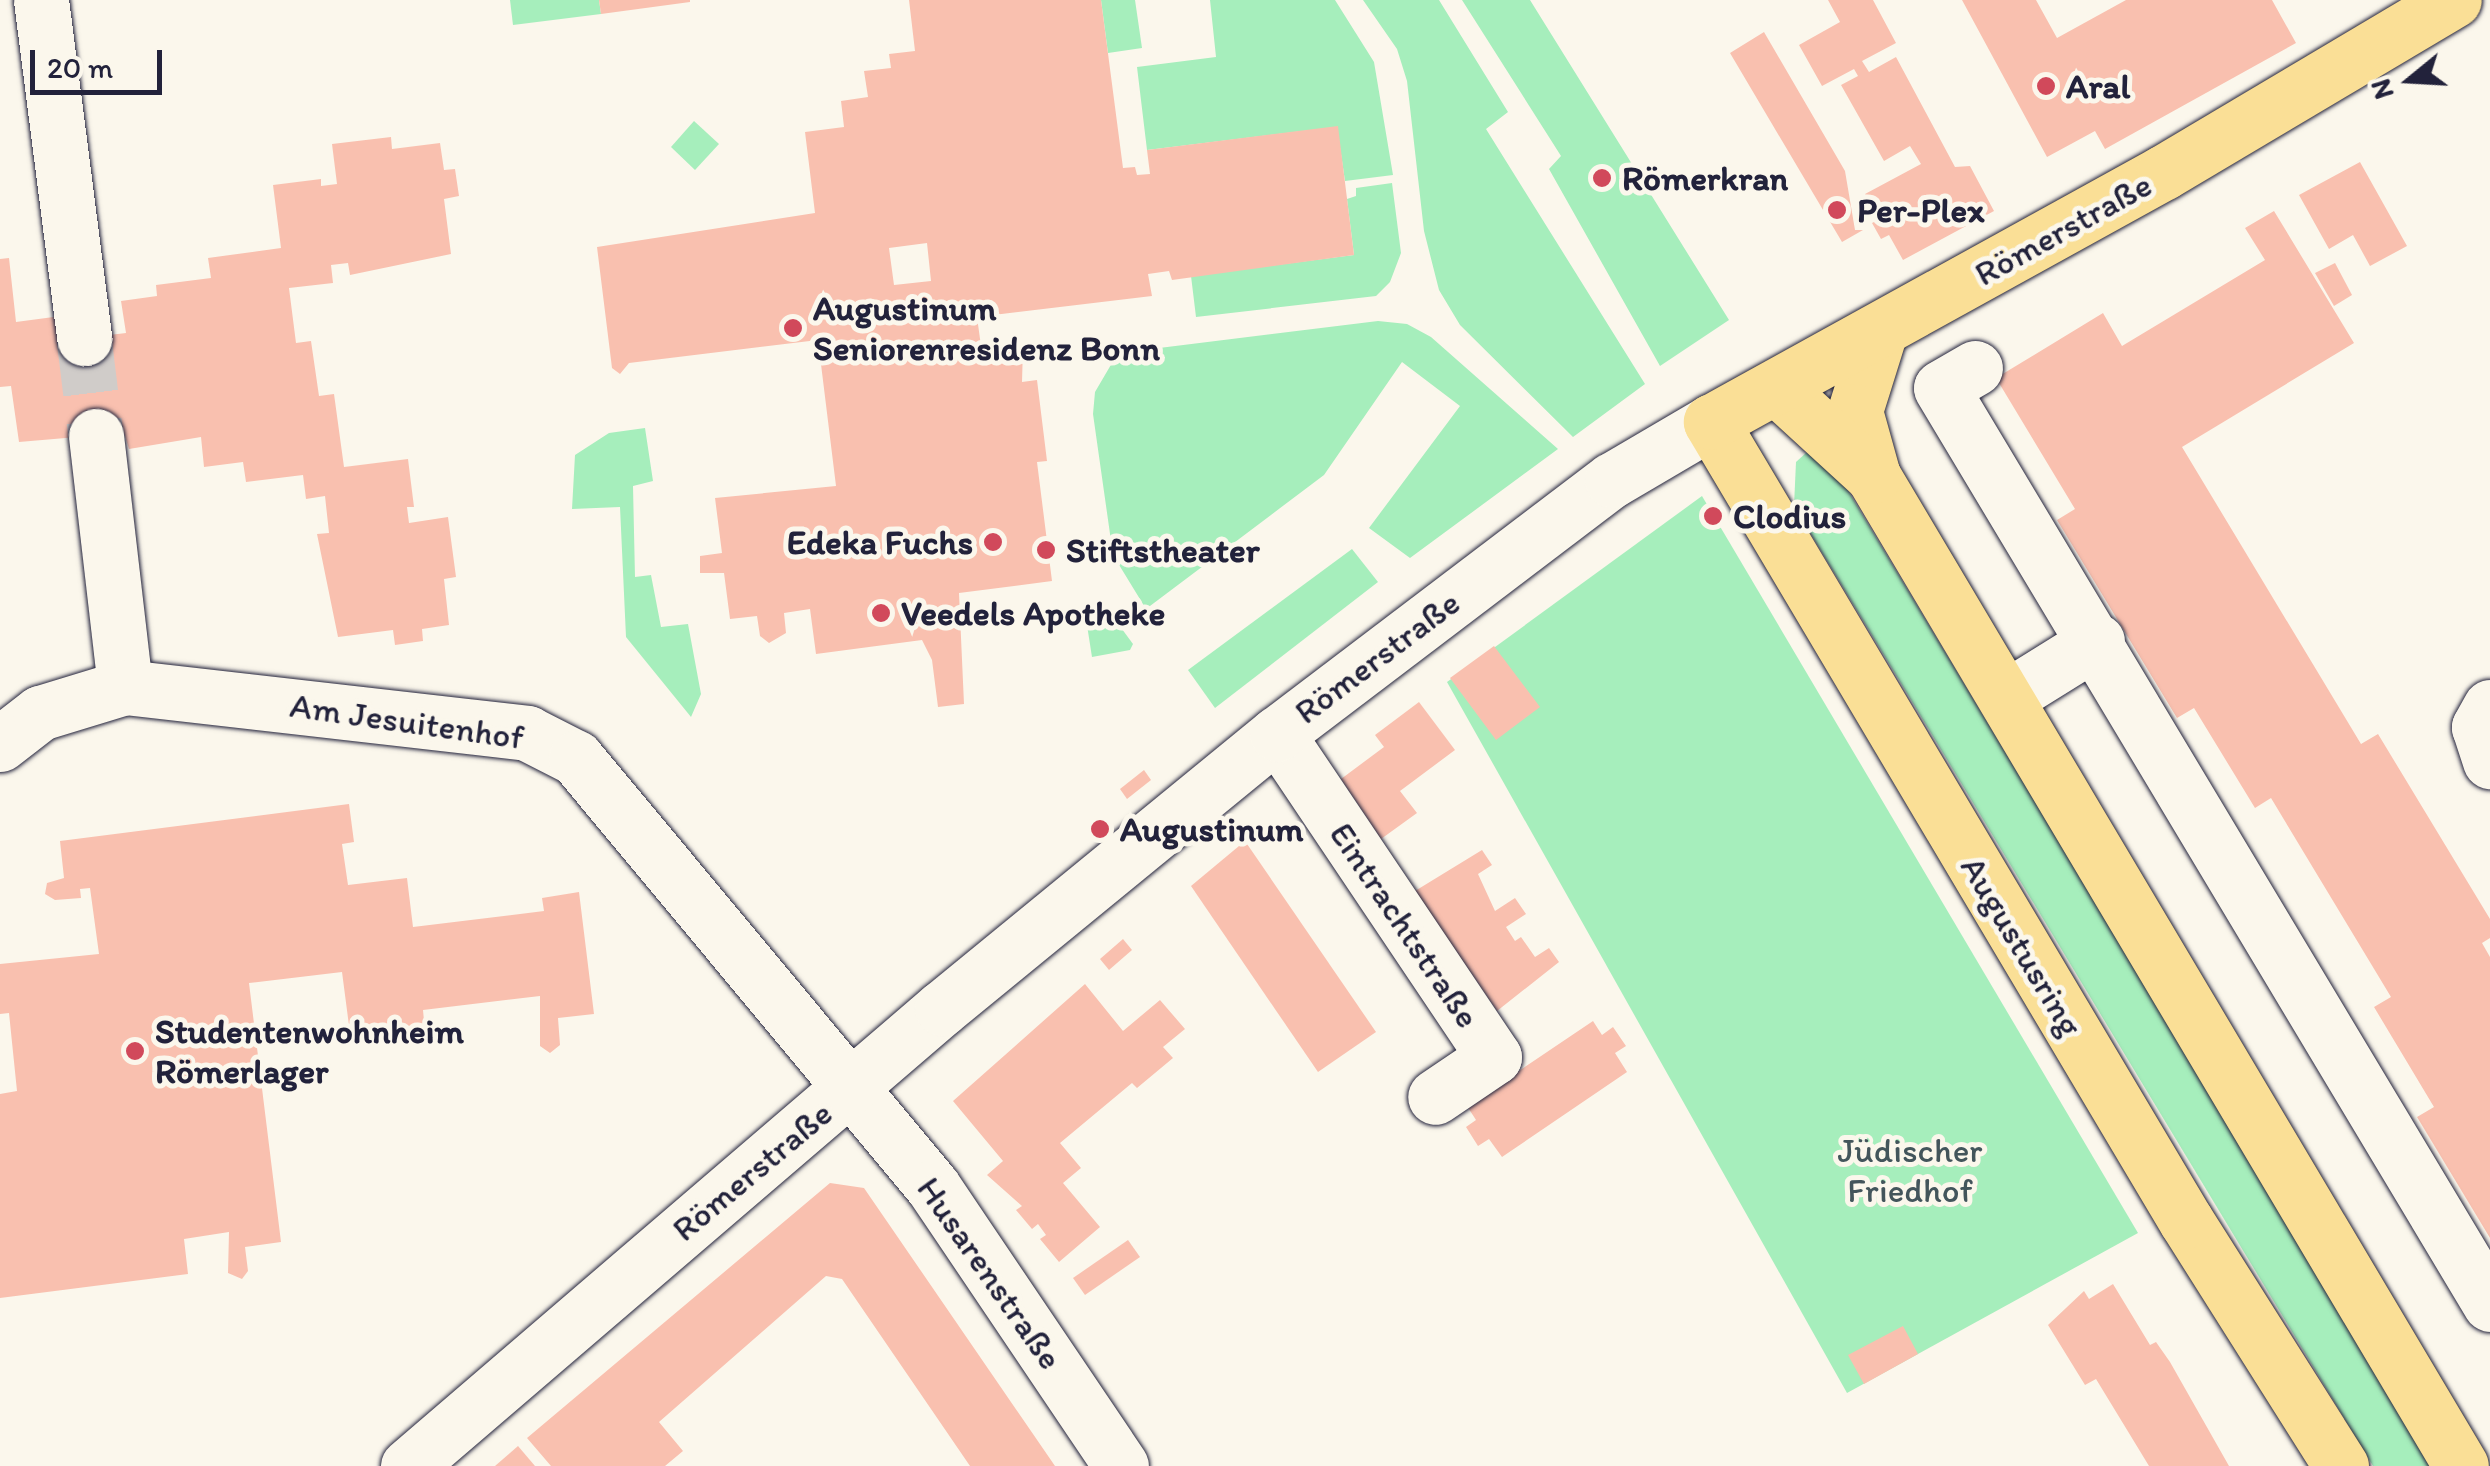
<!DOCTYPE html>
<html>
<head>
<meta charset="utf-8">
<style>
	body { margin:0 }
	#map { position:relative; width:2490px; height:1466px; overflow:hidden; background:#fbf7ec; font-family:Itim,sans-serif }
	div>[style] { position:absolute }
	.green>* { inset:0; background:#a6eebc }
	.building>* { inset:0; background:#f9c0af }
	.minor-tunnel>* { height:55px; margin-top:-27.5px; transform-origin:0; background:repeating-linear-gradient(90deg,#d0ccc9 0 55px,transparent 0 83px) }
	.roads { filter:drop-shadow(0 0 2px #22223b) drop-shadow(0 0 2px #22223b) }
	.minor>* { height:55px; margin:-27.5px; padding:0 27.5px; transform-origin:27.5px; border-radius:27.5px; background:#fbf7ec }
	.major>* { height:55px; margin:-27.5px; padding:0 27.5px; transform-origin:27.5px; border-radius:27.5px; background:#fadf96 }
	.dots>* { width:28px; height:28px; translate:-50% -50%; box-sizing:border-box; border:5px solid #fbf7ec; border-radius:50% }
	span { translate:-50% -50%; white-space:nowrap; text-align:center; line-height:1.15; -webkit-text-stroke:10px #fbf7ec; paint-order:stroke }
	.poi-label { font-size:35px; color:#22223b; font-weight:700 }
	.left { translate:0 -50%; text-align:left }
	.right { translate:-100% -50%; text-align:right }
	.street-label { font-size:35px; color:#22223b }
	.park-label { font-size:35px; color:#43555b }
	.north { position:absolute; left:2360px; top:30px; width:100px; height:100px; -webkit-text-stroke:8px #fbf7ec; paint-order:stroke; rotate:252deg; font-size:28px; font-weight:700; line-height:40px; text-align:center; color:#22223b }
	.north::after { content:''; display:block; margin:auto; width:35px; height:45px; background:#22223b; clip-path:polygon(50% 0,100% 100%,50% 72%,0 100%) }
	.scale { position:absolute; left:30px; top:50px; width:132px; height:45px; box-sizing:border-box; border:5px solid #22223b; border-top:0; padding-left:12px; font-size:30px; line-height:35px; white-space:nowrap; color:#22223b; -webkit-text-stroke:8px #fbf7ec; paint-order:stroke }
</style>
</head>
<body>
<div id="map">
	<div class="green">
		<div style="clip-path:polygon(510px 0,599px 0,601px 14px,513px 25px)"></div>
		<div style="clip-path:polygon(1101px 0,1135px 0,1142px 48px,1108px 53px)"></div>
		<div style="clip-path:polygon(1210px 0,1335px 0,1374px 62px,1393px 175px,1345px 181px,1337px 127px,1147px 150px,1137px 67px,1216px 57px)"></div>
		<div style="clip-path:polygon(1363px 0,1439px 0,1508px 112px,1486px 129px,1645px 384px,1573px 437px,1460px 325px,1439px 290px,1424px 231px,1407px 81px,1397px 49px)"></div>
		<div style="clip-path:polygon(1462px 0,1530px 0,1729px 320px,1660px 366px,1549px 169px,1561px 156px)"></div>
		<div style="clip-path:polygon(694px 121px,719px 144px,695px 170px,671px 147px)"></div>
		<div style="clip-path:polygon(1392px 183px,1401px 253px,1390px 282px,1376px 296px,1196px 317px,1191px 276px,1354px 255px,1347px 199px,1356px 196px,1356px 188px)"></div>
		<div style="clip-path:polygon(1378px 321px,1407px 324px,1431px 337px,1558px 449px,1410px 558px,1369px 528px,1460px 406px,1402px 362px,1324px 475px,1146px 609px,1113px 555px,1093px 414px,1095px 392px,1112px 363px,1143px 350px)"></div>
		<div style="clip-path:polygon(645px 428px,653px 481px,633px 486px,635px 577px,651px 575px,661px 627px,688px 624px,701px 694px,691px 717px,626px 637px,620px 507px,572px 509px,575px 455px,609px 433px)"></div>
		<div style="clip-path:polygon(1807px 452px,1841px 479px,2434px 1466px,2373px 1466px,1794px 506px,1796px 462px)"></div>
		<div style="clip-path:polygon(1702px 496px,2138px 1233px,1847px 1393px,1447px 682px)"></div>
		<div style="clip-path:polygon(1352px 549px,1378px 582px,1215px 708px,1188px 670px)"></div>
		<div style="clip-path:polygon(1084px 606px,1105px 606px,1133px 644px,1130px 650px,1092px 657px)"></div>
	</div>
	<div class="building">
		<div style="clip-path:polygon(599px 0,690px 0,690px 2px,601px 14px)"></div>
		<div style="clip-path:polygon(evenodd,909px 0,1101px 0,1123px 168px,1135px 167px,1137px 175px,1150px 174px,1147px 150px,1338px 126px,1354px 255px,1172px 280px,1169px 271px,1148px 274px,1152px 296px,977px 317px,981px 346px,1015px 342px,1023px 348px,1022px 382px,1037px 380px,1047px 461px,1037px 462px,1052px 581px,959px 593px,964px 704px,938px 707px,932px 660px,922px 640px,816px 654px,810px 609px,784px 613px,786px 633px,769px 643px,760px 636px,757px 616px,730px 619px,724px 573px,700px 573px,700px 556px,722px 553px,715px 498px,836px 486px,818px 340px,629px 363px,620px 374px,612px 368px,597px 247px,815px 213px,805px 132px,844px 127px,841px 101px,868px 97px,864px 71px,891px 68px,889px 54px,915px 51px,909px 0,927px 243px,931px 281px,894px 285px,889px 248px,927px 243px)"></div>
		<div style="clip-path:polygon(1828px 0,1873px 0,1896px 43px,1862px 61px,1869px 72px,1896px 57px,1955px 167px,1970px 166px,1994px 211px,1903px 260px,1889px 235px,1881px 239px,1872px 223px,1880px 219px,1865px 194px,1921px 164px,1910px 146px,1884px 161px,1841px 85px,1858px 76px,1854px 69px,1822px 86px,1799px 45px,1840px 22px)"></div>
		<div style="clip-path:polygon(1962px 0,2036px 0,2057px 38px,2126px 0,2272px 0,2296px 43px,2105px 149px,2095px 131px,2047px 157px)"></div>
		<div style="clip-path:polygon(1764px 32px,1845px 171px,1855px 230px,1863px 230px,1842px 242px,1730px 53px)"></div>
		<div style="clip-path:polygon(391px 137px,392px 149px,440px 143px,444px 170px,455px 169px,459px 196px,444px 199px,451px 254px,350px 275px,348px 263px,331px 265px,333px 283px,289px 288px,296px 343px,311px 341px,319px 396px,334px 394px,344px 467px,408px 459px,414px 507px,407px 507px,409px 523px,448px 517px,456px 577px,444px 579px,449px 625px,422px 629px,423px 641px,395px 645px,393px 630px,338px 637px,317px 534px,329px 533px,325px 496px,306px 499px,303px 475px,246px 482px,243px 462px,204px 467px,201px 437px,129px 449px,124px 433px,19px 442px,11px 386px,0 387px,0 259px,9px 258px,16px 322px,61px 316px,68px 340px,126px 333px,121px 301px,157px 296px,156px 285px,211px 278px,208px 258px,281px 248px,273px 185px,321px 179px,321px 186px,337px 184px,332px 144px)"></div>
		<div style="clip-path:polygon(2360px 162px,2407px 246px,2370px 266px,2353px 235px,2329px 249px,2299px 195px)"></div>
		<div style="clip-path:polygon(2274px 211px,2354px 343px,2182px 447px,2361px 744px,2378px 734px,2490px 919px,2490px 938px,2482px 943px,2490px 957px,2490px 1238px,2417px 1117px,2434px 1107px,2374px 1007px,2391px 997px,2271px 798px,2255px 808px,2194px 708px,2177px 718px,2057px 520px,2075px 509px,1996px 378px,2103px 313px,2122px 346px,2265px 260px,2245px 228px)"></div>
		<div style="clip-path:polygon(2335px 263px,2352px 295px,2334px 306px,2315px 273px)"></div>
		<div style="clip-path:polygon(1494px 646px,1540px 707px,1496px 740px,1450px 678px)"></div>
		<div style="clip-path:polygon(1419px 702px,1455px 750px,1400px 791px,1417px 813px,1381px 839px,1341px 779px,1384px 747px,1375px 735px)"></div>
		<div style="clip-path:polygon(1144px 770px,1151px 780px,1127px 799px,1120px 789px)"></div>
		<div style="clip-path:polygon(349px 804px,354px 842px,342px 844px,348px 885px,407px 878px,413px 927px,544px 911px,542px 898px,579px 892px,594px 1014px,558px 1018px,560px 1045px,550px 1053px,540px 1046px,540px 996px,423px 1010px,425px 1031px,351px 1041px,342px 972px,249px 983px,281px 1242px,245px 1247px,248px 1271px,242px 1279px,228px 1273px,229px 1232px,184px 1239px,188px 1274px,0 1298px,0 1094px,17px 1091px,9px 1013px,0 1014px,0 964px,99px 954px,90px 888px,80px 889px,81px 898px,55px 900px,45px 894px,47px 883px,64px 878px,60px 841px)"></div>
		<div style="clip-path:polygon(1245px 841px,1376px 1032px,1318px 1072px,1191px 886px)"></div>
		<div style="clip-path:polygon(1482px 850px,1492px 865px,1478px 874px,1495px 911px,1515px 898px,1526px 914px,1506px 927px,1515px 941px,1521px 937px,1535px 957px,1549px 948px,1559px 962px,1497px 1011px,1415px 891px)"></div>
		<div style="clip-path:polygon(1123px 939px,1132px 950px,1109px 970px,1100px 959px)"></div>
		<div style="clip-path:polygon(1085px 984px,1123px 1031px,1160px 1000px,1185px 1029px,1163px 1047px,1173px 1058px,1137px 1088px,1132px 1083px,1060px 1143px,1081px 1168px,1063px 1183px,1100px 1227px,1059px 1262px,1040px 1239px,1046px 1235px,1038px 1224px,1032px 1229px,1016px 1210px,1022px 1206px,987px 1175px,1003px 1161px,953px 1101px)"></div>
		<div style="clip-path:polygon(1593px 1021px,1602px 1035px,1613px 1027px,1626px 1046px,1615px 1053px,1627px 1072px,1502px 1157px,1489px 1139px,1478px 1146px,1466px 1127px,1476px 1120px,1467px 1106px)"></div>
		<div style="clip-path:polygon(830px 1183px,864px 1188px,1055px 1466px,970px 1466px,842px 1279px,826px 1276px,659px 1422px,683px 1451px,665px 1466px,551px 1466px,527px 1438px)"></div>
		<div style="clip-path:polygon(1128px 1240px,1140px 1257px,1085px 1295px,1073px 1278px)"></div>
		<div style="clip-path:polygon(2113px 1284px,2150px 1345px,2156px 1342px,2170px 1362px,2229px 1466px,2149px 1466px,2096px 1379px,2085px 1385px,2048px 1325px,2084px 1291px,2089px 1299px)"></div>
		<div style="clip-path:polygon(1903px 1326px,1918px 1354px,1864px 1384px,1848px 1355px)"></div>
		<div style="clip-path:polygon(518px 1446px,535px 1466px,495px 1466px)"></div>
	</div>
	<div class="minor-tunnel">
		<div style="left:84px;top:338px;width:99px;rotate:83deg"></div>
	</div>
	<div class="roads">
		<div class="minor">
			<div style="left:41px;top:0;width:341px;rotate:82.7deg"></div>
			<div style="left:1975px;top:368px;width:39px;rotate:150deg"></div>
			<div style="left:1941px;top:388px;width:1068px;rotate:59.06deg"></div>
			<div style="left:96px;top:436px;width:253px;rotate:83.4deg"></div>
			<div style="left:2007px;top:697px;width:106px;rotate:-31.9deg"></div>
			<div style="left:2490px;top:707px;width:23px;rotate:119deg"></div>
			<div style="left:2479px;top:727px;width:36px;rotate:72deg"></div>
			<div style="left:1277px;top:734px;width:389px;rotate:56.1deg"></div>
			<div style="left:1494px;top:1057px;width:71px;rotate:145.9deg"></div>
			<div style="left:0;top:744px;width:51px;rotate:-37.8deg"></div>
			<div style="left:40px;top:713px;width:89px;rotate:-17deg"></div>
			<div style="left:125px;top:687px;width:405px;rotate:6.5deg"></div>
			<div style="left:527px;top:733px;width:55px;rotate:27deg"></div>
			<div style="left:576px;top:758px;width:558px;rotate:50.23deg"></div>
			<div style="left:933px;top:1187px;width:336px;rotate:56deg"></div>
			<div style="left:408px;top:1466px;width:704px;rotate:-40.62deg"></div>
			<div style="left:942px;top:1008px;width:433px;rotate:-39.3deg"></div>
			<div style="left:1277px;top:734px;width:420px;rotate:-37.2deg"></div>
			<div style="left:1612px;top:480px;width:115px;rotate:-30.4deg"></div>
		</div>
		<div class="major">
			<div style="left:1880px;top:331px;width:84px;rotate:107.4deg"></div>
			<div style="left:1855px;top:411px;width:67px;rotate:74.5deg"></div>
			<div style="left:1873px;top:476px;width:1151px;rotate:59.29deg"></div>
			<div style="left:1776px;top:387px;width:132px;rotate:42.5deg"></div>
			<div style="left:2341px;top:1466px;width:290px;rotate:-122.3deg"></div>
			<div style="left:2186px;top:1221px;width:930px;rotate:-120.73deg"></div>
			<div style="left:1711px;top:422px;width:517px;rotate:-28.89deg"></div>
			<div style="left:2164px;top:172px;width:337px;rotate:-30.7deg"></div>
		</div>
	</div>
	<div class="dots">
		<div style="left:2046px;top:86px;background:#d1495b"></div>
		<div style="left:1602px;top:178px;background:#d1495b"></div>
		<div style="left:1837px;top:210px;background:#d1495b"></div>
		<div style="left:793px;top:328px;background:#d1495b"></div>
		<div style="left:1713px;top:516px;background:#d1495b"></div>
		<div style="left:993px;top:542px;background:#d1495b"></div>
		<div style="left:1046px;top:550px;background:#d1495b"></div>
		<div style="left:881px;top:613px;background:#d1495b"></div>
		<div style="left:1100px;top:829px;background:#d1495b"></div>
		<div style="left:135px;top:1051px;background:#d1495b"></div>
	</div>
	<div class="poi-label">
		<span class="left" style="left:2066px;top:86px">Aral</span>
		<span class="left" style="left:1622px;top:178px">Römerkran</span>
		<span class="left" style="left:1857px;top:210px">Per-Plex</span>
		<span class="left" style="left:813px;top:328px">Augustinum<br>Seniorenresidenz Bonn</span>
		<span class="left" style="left:1733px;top:516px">Clodius</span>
		<span class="right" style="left:973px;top:542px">Edeka Fuchs</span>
		<span class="left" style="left:1066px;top:550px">Stiftstheater</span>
		<span class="left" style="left:901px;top:613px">Veedels Apotheke</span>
		<span class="left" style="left:1120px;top:829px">Augustinum</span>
		<span class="left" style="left:155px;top:1051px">Studentenwohnheim<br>Römerlager</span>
	</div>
	<div class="street-label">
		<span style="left:2063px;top:229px;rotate:-29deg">Römerstraße</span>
		<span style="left:1377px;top:657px;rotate:-37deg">Römerstraße</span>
		<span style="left:407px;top:721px;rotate:8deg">Am Jesuitenhof</span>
		<span style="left:1405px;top:925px;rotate:56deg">Eintrachtstraße</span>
		<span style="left:2022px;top:946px;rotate:59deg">Augustusring</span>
		<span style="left:752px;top:1171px;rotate:-40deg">Römerstraße</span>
		<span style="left:990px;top:1273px;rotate:55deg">Husarenstraße</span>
	</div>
	<div class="park-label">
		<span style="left:1910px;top:1170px">Jüdischer<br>Friedhof</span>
	</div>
	<div class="north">N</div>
	<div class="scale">20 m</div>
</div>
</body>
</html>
